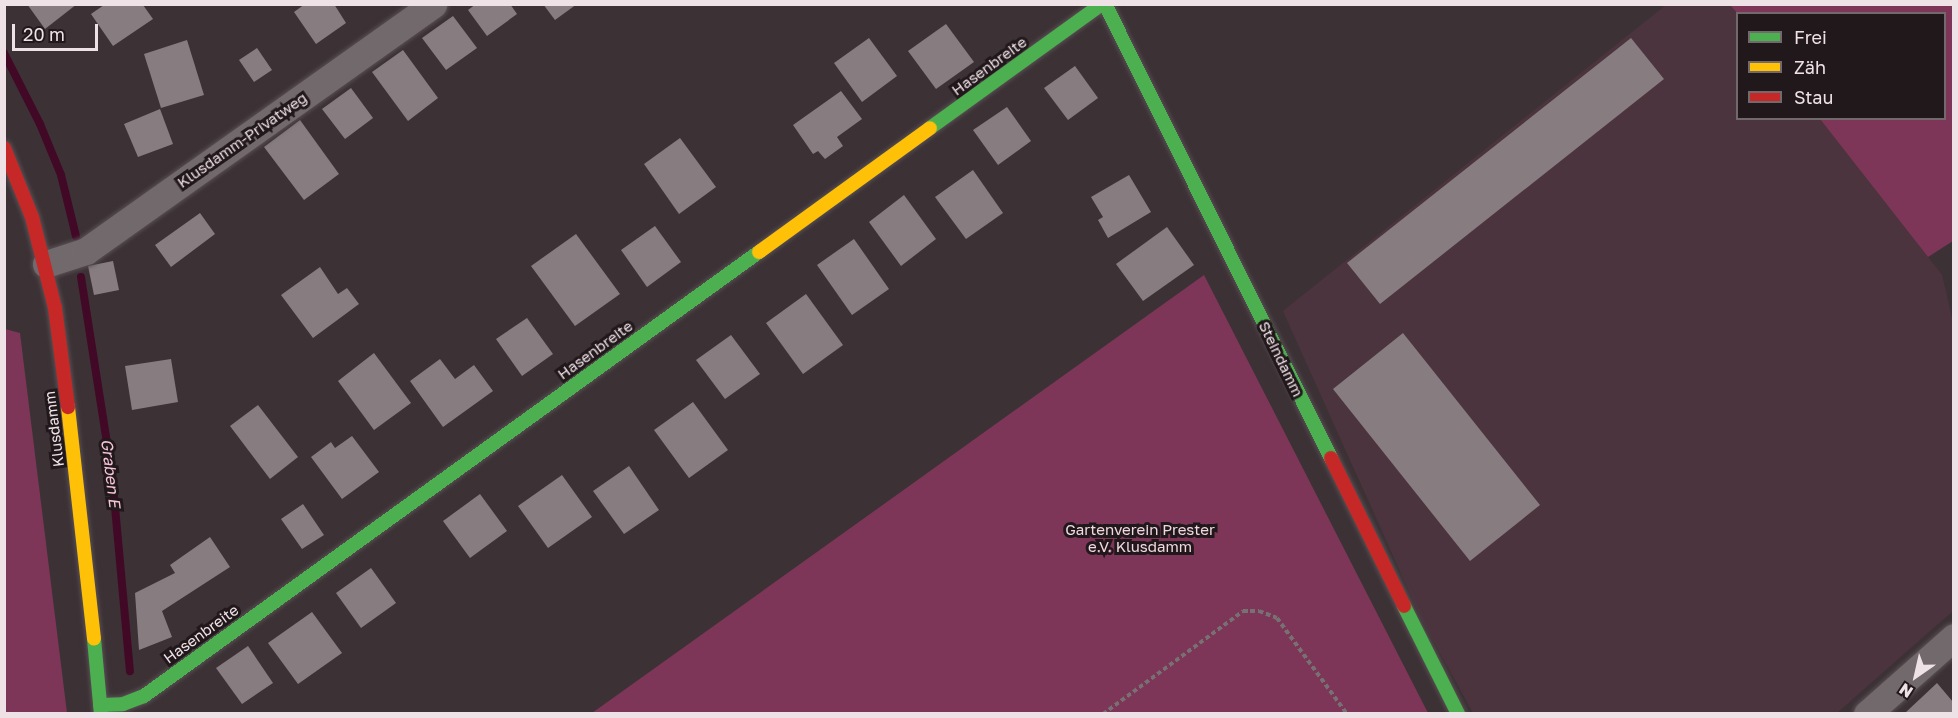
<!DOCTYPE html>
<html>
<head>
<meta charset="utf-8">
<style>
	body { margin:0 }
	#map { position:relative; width:1958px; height:718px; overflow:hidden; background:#3c3236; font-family:"Golos Text",sans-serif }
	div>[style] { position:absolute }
	.built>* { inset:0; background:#4c343e }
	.green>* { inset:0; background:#7d3657 }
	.stream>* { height:8px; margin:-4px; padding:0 4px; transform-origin:4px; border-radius:4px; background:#420927 }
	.building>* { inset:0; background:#877d81 }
	.path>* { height:4px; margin-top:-2px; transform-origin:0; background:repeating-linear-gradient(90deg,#787173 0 4.5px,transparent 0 7.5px) }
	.roads { filter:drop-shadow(0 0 2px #584f52) drop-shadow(0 0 2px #584f52) }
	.street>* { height:27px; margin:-13.5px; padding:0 13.5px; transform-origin:13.5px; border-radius:13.5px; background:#72696c }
	.fast>* { height:14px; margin:-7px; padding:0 7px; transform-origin:7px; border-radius:7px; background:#4caf50 }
	.slow>* { height:14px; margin:-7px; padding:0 7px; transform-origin:7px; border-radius:7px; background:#ffc107 }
	.jam>* { height:14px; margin:-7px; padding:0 7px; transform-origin:7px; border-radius:7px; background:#c62828 }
	span { translate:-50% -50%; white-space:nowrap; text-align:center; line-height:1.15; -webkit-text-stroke:6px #21181c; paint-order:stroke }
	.street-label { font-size:15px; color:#efe2e7 }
	.park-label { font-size:15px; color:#f1d8e1 }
	.water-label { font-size:16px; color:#f6c5d7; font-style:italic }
	.frame { position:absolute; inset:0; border:6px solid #efe2e7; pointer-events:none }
	.legend { position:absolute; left:1736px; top:12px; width:210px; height:108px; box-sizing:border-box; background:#21181c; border:2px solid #73696d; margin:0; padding:8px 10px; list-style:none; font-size:18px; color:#efe2e7 }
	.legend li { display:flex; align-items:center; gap:12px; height:30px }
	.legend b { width:30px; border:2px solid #73696d }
	.north { position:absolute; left:1886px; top:646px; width:60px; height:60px; -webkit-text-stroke:4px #21181c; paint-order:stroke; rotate:214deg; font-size:16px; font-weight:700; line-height:24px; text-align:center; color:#efe2e7 }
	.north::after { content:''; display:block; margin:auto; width:21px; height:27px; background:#efe2e7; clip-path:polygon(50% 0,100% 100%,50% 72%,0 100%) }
	.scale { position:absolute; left:12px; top:24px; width:86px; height:27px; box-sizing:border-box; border:3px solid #efe2e7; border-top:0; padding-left:8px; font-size:18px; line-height:21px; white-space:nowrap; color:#efe2e7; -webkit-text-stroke:4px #21181c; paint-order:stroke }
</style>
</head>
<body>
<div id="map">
	<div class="built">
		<div style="clip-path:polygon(1666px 5px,1730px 5px,1738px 14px,1738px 118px,1820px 119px,1942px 275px,1954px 326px,1953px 611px,1837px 713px,1473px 713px,1422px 620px,1283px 311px)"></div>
	</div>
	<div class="green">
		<div style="clip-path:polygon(1730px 5px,1953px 5px,1953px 241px,1928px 257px,1820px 119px,1944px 118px,1944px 14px,1738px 14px)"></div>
		<div style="clip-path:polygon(1204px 275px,1428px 713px,592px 713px)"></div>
		<div style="clip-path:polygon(5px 329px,20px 333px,67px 713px,5px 713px)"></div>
	</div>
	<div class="stream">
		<div style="left:4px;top:53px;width:80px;rotate:63.1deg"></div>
		<div style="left:40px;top:124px;width:55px;rotate:67.6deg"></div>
		<div style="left:61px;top:175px;width:63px;rotate:76.2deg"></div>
		<div style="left:81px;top:277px;width:199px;rotate:81.1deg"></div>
		<div style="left:112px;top:474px;width:198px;rotate:84.8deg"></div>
	</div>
	<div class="building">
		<div style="clip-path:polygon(27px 4px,77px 4px,45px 29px)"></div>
		<div style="clip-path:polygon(305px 4px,334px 4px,346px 23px,316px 44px,294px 12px)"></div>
		<div style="clip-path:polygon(476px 4px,510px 4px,517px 14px,487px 36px,468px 10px)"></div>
		<div style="clip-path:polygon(543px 4px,577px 4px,555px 20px)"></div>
		<div style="clip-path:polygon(104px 5px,143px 5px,153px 19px,113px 46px,91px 14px)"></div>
		<div style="clip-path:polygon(453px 16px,477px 48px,446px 70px,422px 38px)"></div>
		<div style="clip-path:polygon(946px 24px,974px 62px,936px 89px,908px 51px)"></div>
		<div style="clip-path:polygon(869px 38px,897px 76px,862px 102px,834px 63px)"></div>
		<div style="clip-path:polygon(1631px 38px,1664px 79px,1380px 304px,1347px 263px)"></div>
		<div style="clip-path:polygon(187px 40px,204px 95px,161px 108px,144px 54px)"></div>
		<div style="clip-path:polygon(257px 48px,272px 70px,254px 82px,239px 60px)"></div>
		<div style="clip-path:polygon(403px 50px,438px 98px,408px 121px,372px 72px)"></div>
		<div style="clip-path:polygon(1075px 66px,1098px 98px,1068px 120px,1044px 88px)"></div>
		<div style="clip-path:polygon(351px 88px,373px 118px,345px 139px,322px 109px)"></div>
		<div style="clip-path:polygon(841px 91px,862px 119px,837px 137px,843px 146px,825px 159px,818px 151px,813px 154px,793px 125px)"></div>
		<div style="clip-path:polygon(1007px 107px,1031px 141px,998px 165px,973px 130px)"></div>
		<div style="clip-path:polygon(160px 109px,173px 144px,138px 157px,124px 124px)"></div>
		<div style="clip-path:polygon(300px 120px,339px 174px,304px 200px,264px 147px)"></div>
		<div style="clip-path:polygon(680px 138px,716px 187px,679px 214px,644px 164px)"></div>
		<div style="clip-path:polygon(973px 170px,1003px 213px,966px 239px,935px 197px)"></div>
		<div style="clip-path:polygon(1129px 175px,1151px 212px,1108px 238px,1098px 220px,1103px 217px,1091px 197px)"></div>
		<div style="clip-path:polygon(904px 195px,936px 239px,901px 266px,869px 222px)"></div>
		<div style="clip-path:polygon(200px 213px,215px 234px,171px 267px,155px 245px)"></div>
		<div style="clip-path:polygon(655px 226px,681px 262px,647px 287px,621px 250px)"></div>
		<div style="clip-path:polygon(1167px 227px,1194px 265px,1143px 301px,1116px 264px)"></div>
		<div style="clip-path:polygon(576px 234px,620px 294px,575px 326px,531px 266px)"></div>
		<div style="clip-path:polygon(854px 239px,889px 289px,852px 315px,817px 265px)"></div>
		<div style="clip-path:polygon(113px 261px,119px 290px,94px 295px,88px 266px)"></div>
		<div style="clip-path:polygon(320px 267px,338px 294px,347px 288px,359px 304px,313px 338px,281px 295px)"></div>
		<div style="clip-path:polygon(806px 294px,843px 345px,803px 374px,766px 323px)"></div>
		<div style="clip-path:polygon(527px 318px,553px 354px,522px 376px,496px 339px)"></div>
		<div style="clip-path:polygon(1403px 333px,1540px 505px,1470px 561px,1333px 389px)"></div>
		<div style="clip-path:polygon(731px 335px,760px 374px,725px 399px,696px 360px)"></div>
		<div style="clip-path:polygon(374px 353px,411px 403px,374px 430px,338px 381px)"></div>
		<div style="clip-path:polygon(171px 359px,178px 402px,132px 410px,125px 366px)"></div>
		<div style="clip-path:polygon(440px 359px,455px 379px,474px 365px,493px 391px,443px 427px,410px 381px)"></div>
		<div style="clip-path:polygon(693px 402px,728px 450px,689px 478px,654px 430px)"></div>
		<div style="clip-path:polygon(258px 405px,298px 457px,270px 479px,230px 426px)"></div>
		<div style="clip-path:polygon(352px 436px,379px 472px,342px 499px,311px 457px,331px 442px,335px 448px)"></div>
		<div style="clip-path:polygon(629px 466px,659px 510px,624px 534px,593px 491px)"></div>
		<div style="clip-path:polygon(562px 475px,592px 517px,548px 548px,518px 506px)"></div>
		<div style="clip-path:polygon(480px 494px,507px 531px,470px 558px,443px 521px)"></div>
		<div style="clip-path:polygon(303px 504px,324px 535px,302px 549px,281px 519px)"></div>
		<div style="clip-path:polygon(210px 537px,230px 567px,162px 611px,172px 637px,139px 650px,135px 593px,175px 573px,170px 565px)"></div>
		<div style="clip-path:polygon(371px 568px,396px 603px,361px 628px,336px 593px)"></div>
		<div style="clip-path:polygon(312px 612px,342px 653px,298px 684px,268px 643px)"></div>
		<div style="clip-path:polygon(248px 646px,273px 683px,242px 704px,216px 668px)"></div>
		<div style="clip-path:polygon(1937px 683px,1953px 702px,1953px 714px,1904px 714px)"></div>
	</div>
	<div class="path">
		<div style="left:1103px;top:714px;width:174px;rotate:-36.3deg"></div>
		<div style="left:1243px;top:611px;width:16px"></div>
		<div style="left:1259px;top:611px;width:19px;rotate:21deg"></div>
		<div style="left:1277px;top:618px;width:119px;rotate:53.9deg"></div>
	</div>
	<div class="roads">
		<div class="street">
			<div style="left:46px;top:264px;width:42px;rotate:-18deg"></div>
			<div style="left:86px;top:251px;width:426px;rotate:-35.4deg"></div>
			<div style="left:1867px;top:714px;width:116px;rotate:-41.5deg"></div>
		</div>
		<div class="fast">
			<div style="left:1105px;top:4px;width:507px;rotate:63.54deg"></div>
			<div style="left:930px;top:128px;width:212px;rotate:-35.8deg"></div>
			<div style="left:1404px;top:606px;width:121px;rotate:63.4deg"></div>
			<div style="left:94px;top:639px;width:75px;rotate:84.7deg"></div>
			<div style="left:100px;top:705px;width:23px;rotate:-2deg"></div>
			<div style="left:123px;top:704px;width:22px;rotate:-21deg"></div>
			<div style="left:144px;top:696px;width:759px;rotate:-35.83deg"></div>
		</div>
		<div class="slow">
			<div style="left:759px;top:252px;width:211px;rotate:-35.9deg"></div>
			<div style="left:68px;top:407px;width:233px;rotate:83.6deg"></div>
		</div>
		<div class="jam">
			<div style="left:4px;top:148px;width:74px;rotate:67.9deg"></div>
			<div style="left:32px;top:217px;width:94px;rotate:75.8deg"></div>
			<div style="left:55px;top:308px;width:100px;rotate:82.5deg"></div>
			<div style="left:1331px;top:458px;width:165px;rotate:63.7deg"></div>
		</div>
	</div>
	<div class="street-label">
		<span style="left:989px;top:66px;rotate:-36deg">Hasenbreite</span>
		<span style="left:242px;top:140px;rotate:-35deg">Klusdamm-Privatweg</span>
		<span style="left:595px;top:350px;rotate:-36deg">Hasenbreite</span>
		<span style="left:1281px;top:359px;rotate:64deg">Steindamm</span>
		<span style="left:54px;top:429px;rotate:-97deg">Klusdamm</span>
		<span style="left:201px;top:634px;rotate:-36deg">Hasenbreite</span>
	</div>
	<div class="park-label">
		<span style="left:1140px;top:538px">Gartenverein Prester<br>e.V. Klusdamm</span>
	</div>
	<div class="water-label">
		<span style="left:111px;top:473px;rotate:83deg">Graben E</span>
	</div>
	<div class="frame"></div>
	<ul class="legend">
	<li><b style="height:8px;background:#4caf50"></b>Frei</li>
	<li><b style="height:8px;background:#ffc107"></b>Zäh</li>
	<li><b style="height:8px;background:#c62828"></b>Stau</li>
	</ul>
	<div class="north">N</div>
	<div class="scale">20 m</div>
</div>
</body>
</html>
